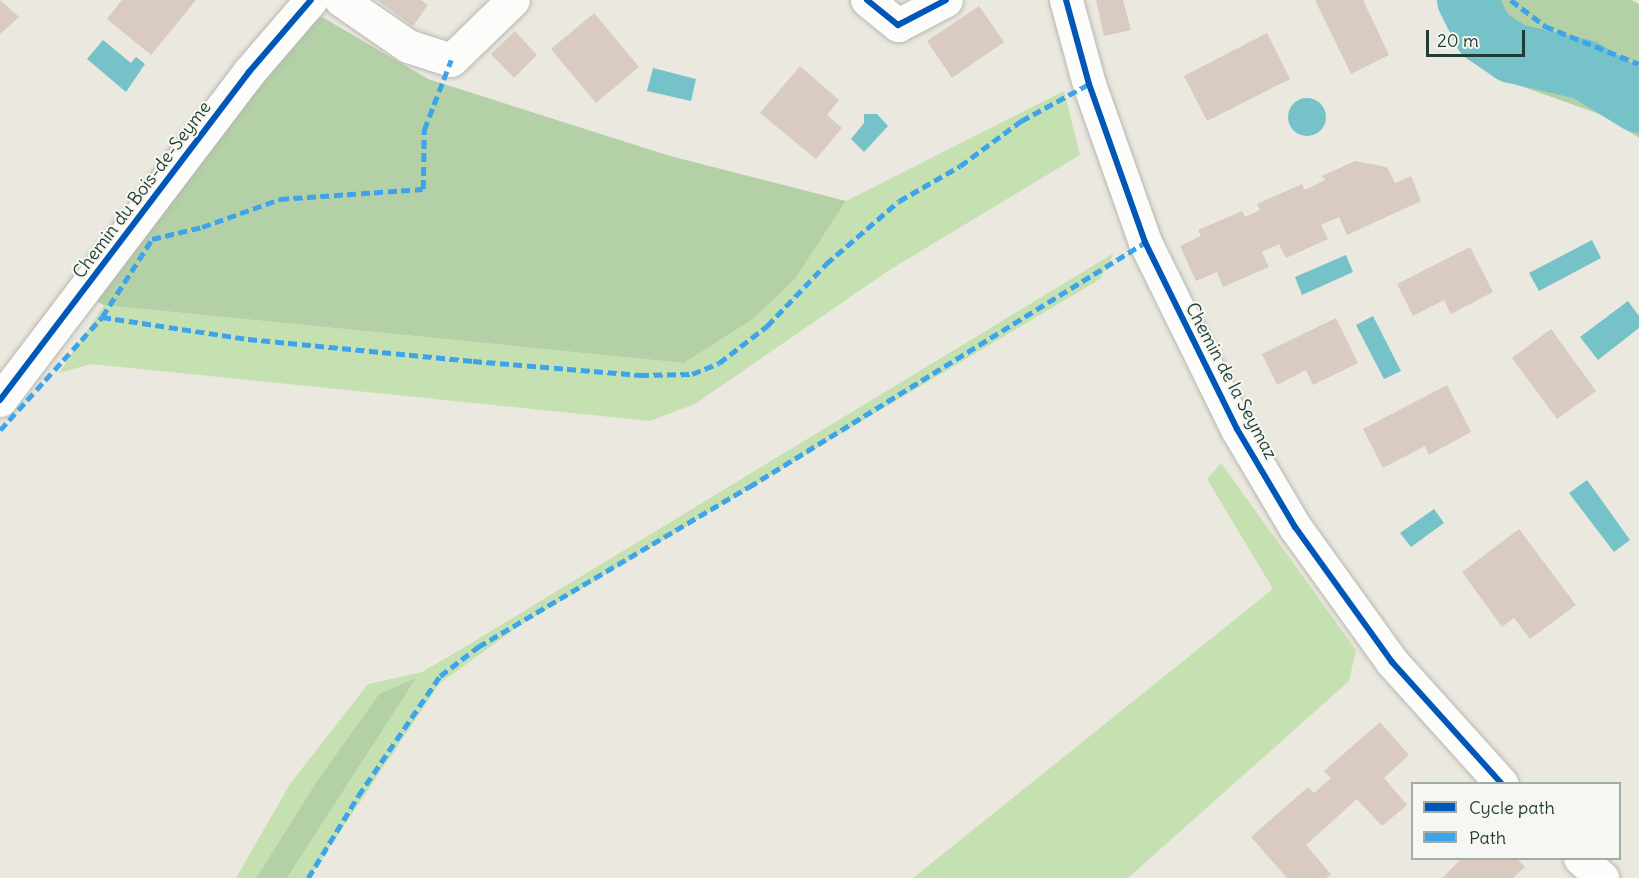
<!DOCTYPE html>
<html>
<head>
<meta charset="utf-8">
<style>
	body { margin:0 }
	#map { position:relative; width:1639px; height:878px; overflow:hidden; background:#ebe8df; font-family:Delius,sans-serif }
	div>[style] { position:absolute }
	.green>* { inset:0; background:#c6e1b1 }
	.forest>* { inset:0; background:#b3d0a6 }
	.water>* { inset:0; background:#75c2c9 }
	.round { border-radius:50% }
	.river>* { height:60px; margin:-30px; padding:0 30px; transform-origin:30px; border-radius:30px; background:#75c2c9 }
	.building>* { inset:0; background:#d9cbc1 }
	.roads { filter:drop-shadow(0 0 2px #b6b7b1) drop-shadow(0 0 2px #b6b7b1) }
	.minor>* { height:33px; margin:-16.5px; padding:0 16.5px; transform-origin:16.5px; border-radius:16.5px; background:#fcfcfa }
	.quiet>* { height:4.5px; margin-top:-2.25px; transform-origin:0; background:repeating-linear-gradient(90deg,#3da4eb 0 9px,transparent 0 13.5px) }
	.cycleway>* { height:6px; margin:-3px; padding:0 3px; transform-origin:3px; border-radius:3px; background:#0057b8 }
	span { translate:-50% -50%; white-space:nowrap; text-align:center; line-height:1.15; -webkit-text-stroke:4.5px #f6f6f2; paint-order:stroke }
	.street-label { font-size:18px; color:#1f3d34 }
	.legend { position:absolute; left:1411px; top:782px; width:210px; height:78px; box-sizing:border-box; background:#f6f6f2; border:2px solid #a0aca6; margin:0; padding:8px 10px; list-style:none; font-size:18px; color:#1f3d34 }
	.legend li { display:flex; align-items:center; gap:12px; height:30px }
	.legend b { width:30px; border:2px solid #a0aca6 }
	.scale { position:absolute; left:1426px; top:30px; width:99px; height:27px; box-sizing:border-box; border:3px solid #1f3d34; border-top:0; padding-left:8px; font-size:18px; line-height:21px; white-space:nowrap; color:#1f3d34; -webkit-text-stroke:4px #f6f6f2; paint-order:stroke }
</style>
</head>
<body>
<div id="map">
	<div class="green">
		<div style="clip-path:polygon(1064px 91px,1080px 155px,888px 271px,695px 404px,650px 421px,91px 364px,59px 373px,104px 305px,684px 363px,753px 319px,795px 279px,846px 201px)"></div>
		<div style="clip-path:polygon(1114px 253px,1100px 279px,519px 626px,440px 683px,309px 878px,287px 878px,415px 679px,379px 694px,317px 781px,256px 878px,236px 878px,290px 784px,368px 684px,422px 672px,458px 651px)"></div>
		<div style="clip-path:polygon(1221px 463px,1356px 650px,1349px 681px,1128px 878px,913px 878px,1273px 589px,1207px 479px)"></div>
	</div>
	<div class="forest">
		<div style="clip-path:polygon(1448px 0,1631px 0,1639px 4px,1639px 138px,1605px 116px,1495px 77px)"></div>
		<div style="clip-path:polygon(322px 17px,428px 79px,670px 156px,846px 201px,795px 279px,753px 319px,684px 363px,104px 305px,91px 299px,304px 25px)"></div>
		<div style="clip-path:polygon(416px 678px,287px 878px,256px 878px,317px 781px,379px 694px)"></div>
	</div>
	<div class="water">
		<div style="clip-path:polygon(103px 40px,131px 63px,136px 57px,145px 64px,126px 92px,87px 59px)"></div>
		<div style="clip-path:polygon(653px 68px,696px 79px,691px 101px,647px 91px)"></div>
		<div class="round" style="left:1288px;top:98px;width:38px;height:38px"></div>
		<div style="clip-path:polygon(864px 114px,877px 114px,888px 126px,864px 152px,851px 139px,864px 123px)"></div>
		<div style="clip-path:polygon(1592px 240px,1601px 258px,1539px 291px,1529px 273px)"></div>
		<div style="clip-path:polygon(1346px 255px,1353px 272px,1302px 295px,1295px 277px)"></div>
		<div style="clip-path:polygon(1628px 301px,1639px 316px,1639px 328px,1598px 360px,1580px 337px)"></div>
		<div style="clip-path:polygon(1373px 316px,1401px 371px,1384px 379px,1356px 325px)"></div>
		<div style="clip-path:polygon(1587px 480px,1630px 540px,1614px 552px,1569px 493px)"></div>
		<div style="clip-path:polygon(1434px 509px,1444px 523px,1411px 547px,1400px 533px)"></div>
	</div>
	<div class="river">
		<div style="left:1467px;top:0;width:38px;rotate:63deg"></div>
		<div style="left:1484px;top:34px;width:34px;rotate:34deg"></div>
		<div style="left:1512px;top:53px;width:75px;rotate:13.1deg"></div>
		<div style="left:1585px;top:70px;width:63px;rotate:31.4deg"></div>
	</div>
	<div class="building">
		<div style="clip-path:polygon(0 0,19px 17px,0 34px)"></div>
		<div style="clip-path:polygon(122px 0,196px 0,151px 55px,107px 19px)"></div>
		<div style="clip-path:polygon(377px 0,421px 0,428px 5px,413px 26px)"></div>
		<div style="clip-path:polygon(1096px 0,1123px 0,1131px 30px,1104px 36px)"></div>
		<div style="clip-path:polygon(1315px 0,1363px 0,1389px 55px,1351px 74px)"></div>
		<div style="clip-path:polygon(979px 6px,1004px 42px,952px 78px,927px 41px)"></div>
		<div style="clip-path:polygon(594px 13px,639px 67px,596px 103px,551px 49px)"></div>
		<div style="clip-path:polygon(515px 31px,537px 55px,514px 78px,491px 54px)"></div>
		<div style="clip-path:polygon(1267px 33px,1290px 79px,1207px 121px,1184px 76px)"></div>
		<div style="clip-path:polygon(800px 66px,839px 100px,827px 115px,842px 128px,816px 159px,760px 113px)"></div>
		<div style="clip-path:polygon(1355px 161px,1387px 167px,1395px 183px,1411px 176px,1421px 201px,1347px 235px,1339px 217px,1321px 225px,1328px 239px,1286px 258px,1279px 244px,1262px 252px,1269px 267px,1223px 287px,1217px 272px,1196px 281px,1180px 246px,1201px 236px,1198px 230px,1242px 211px,1245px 217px,1260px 210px,1257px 204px,1302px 184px,1305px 190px,1325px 180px,1322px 176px)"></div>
		<div style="clip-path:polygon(1470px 247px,1493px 292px,1451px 314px,1444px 300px,1413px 316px,1397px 284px)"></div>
		<div style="clip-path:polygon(1336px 318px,1358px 363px,1313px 385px,1306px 370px,1277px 385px,1262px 354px)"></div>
		<div style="clip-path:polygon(1551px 329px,1596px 391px,1557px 419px,1512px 358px)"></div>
		<div style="clip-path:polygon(1447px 385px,1471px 432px,1429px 455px,1425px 446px,1383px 468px,1363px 429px)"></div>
		<div style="clip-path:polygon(1519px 529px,1576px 605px,1530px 639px,1514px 618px,1502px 627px,1462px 572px)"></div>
		<div style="clip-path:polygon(1380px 722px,1409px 755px,1384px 778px,1407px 805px,1382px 826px,1357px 799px,1306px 845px,1331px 874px,1326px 878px,1287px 878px,1251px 837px,1308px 787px,1314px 793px,1331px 778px,1324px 771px)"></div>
		<div style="clip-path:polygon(1462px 858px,1516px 858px,1525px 867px,1513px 878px,1442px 878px)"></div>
	</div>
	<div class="roads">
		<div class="minor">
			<div style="left:341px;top:0;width:81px;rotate:34.5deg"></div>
			<div style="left:408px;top:46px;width:45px;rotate:18deg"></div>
			<div style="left:451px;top:60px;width:86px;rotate:-44.1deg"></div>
			<div style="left:867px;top:0;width:40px;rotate:39deg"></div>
			<div style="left:898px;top:25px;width:54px;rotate:-27.5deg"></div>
			<div style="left:1066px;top:0;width:87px;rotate:74.7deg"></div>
			<div style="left:1089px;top:84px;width:168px;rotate:70.5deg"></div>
			<div style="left:1145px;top:242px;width:208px;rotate:63.8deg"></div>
			<div style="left:1237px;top:429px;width:114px;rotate:59.4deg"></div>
			<div style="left:1295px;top:527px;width:166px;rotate:54.3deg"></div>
			<div style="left:1392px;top:662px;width:164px;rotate:48deg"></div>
			<div style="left:0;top:400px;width:412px;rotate:-52.8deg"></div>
			<div style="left:249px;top:72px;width:95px;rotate:-49.3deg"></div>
			<div style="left:1580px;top:858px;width:30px;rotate:42deg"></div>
		</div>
	</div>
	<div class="quiet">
		<div style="left:1511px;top:0;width:43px;rotate:37.4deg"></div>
		<div style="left:1545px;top:26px;width:101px;rotate:22deg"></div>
		<div style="left:102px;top:317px;width:148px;rotate:8.6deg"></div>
		<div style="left:248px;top:339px;width:226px;rotate:5.6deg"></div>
		<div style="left:473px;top:361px;width:168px;rotate:4.8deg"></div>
		<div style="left:640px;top:375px;width:52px;rotate:-1.1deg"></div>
		<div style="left:692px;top:374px;width:29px;rotate:-22deg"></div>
		<div style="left:719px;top:363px;width:61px;rotate:-37.6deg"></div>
		<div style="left:767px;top:326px;width:86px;rotate:-46.4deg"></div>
		<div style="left:826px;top:264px;width:96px;rotate:-40.8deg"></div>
		<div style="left:899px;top:201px;width:70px;rotate:-29.8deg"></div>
		<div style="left:960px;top:166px;width:76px;rotate:-36.4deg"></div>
		<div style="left:1021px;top:121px;width:77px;rotate:-28.6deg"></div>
		<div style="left:0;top:430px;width:152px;rotate:-47.9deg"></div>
		<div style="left:102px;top:317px;width:93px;rotate:-57.3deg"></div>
		<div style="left:152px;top:239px;width:51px;rotate:-13.5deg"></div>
		<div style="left:202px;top:227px;width:83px;rotate:-19.7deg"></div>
		<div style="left:280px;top:199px;width:143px;rotate:-4deg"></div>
		<div style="left:423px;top:189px;width:59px;rotate:-89deg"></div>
		<div style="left:424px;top:130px;width:75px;rotate:-68.9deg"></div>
		<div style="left:308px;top:878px;width:96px;rotate:-58.6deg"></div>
		<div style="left:358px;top:796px;width:145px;rotate:-55.7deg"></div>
		<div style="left:440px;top:676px;width:48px;rotate:-37.3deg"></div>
		<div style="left:478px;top:647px;width:315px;rotate:-30.6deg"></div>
		<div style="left:749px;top:487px;width:466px;rotate:-31.7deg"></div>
	</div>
	<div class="cycleway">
		<div style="left:867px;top:0;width:40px;rotate:39deg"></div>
		<div style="left:898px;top:25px;width:54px;rotate:-27.5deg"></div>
		<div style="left:1066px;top:0;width:87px;rotate:74.7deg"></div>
		<div style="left:1089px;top:84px;width:168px;rotate:70.5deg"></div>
		<div style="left:1145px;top:242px;width:208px;rotate:63.8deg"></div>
		<div style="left:1237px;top:429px;width:114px;rotate:59.4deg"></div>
		<div style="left:1295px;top:527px;width:166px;rotate:54.3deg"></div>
		<div style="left:1392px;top:662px;width:164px;rotate:48deg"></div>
		<div style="left:0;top:400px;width:412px;rotate:-52.8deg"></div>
		<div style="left:249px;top:72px;width:95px;rotate:-49.3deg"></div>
	</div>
	<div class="street-label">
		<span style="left:142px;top:190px;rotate:-53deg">Chemin du Bois-de-Seyme</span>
		<span style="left:1231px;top:381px;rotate:62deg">Chemin de la Seymaz</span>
	</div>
	<ul class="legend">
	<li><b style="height:8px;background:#0057b8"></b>Cycle path</li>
	<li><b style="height:8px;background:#3da4eb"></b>Path</li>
	</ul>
	<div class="scale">20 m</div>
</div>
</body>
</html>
